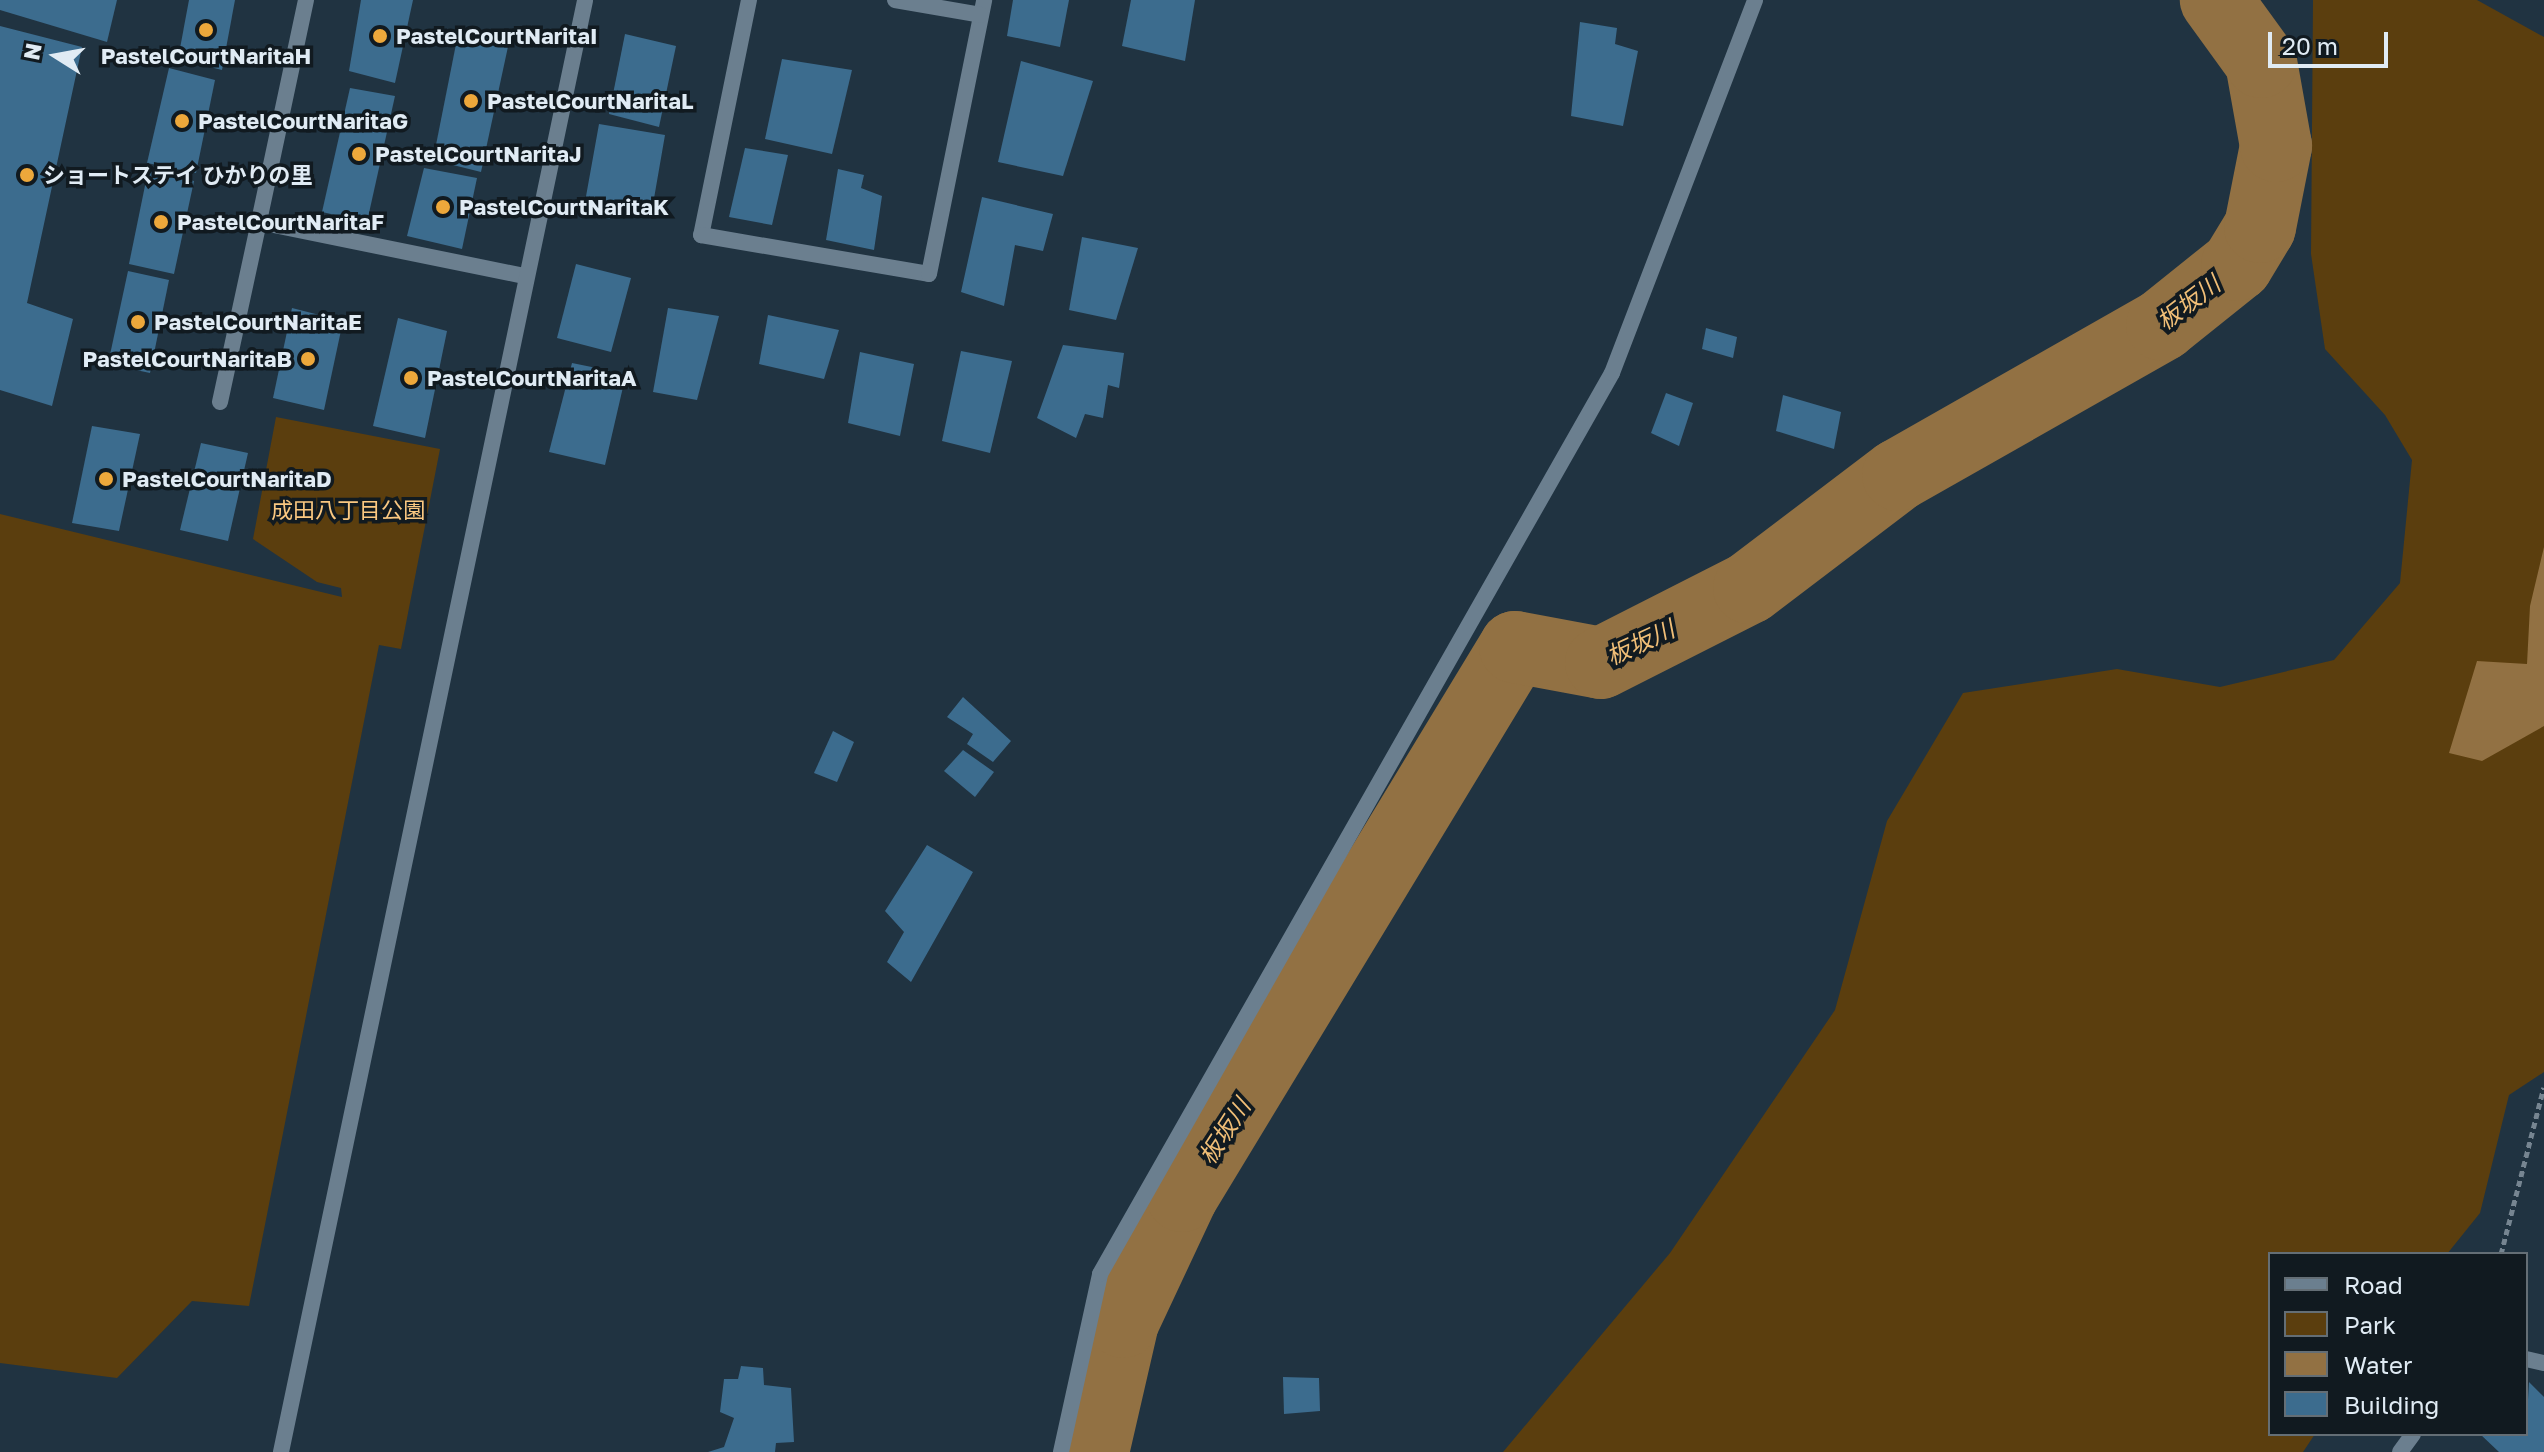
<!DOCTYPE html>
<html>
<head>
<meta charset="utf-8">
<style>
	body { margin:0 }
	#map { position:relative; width:2544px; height:1452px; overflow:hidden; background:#203341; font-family:"Golos Text","Noto Sans JP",sans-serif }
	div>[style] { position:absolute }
	.green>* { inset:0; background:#5b3e0e }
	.water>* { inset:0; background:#927143 }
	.river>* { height:72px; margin:-36px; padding:0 36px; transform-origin:36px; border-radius:36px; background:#927143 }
	.building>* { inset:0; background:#3c6c8e }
	.path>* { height:5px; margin-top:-2.5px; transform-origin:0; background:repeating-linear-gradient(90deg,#768591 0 6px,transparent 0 10px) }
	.minor>* { height:16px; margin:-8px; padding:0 8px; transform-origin:8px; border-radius:8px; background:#6b7f8f }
	.tertiary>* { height:16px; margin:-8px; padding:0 8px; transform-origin:8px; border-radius:8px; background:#6b7f8f }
	.dots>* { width:22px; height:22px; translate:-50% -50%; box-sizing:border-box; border:4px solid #111a20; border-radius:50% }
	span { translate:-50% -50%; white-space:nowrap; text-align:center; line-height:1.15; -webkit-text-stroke:7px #111a20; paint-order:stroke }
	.poi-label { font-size:22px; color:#e0ebf4; font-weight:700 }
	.left { translate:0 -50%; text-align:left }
	.right { translate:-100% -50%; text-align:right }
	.park-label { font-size:22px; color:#fac881 }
	.water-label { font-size:24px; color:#f0be77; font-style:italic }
	.legend { position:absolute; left:2268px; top:1252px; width:260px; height:184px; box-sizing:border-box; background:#111a20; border:2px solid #646e75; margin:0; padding:10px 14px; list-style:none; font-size:24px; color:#e0ebf4 }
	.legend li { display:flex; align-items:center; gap:16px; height:40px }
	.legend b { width:40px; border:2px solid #646e75 }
	.north { position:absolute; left:16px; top:16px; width:80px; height:80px; -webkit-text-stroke:6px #111a20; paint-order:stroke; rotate:281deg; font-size:22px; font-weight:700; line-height:32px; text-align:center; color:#e0ebf4 }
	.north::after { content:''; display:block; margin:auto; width:28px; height:36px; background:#e0ebf4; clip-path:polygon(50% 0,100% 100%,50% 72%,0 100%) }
	.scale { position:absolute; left:2268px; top:32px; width:120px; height:36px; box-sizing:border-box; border:4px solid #e0ebf4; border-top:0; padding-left:10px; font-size:24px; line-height:28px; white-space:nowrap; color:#e0ebf4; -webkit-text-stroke:6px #111a20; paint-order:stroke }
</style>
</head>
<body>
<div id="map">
	<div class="green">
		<div style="clip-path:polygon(2313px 0,2477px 0,2544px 37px,2544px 1072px,2509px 1095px,2480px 1213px,2447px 1254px,2270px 1254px,2270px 1434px,2315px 1434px,2303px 1452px,1503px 1452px,1670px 1253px,1835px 1010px,1887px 821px,1963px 693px,2117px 669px,2220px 687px,2334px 660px,2400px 583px,2412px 460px,2385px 415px,2325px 349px,2311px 254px)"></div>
		<div style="clip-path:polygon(276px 417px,440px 449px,401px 649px,379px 645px,249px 1306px,192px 1301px,117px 1378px,0 1363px,0 514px,342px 597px,341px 588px,317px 582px,253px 539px)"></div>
	</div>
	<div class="water">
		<div style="clip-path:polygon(2544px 547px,2544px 726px,2482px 761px,2449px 753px,2477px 661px,2527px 664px,2530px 606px)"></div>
	</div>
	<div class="river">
		<div style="left:1093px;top:1452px;width:133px;rotate:-77deg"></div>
		<div style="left:1123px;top:1322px;width:139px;rotate:-64.9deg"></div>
		<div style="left:1182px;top:1196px;width:642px;rotate:-58.76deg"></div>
		<div style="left:1515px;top:647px;width:87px;rotate:10.5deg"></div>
		<div style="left:1601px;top:663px;width:166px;rotate:-26.9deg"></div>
		<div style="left:1749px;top:588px;width:187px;rotate:-37.2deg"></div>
		<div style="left:1898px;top:475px;width:304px;rotate:-29.6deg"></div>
		<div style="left:2162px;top:325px;width:96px;rotate:-38.7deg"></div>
		<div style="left:2237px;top:265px;width:44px;rotate:-58.8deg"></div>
		<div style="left:2260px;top:227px;width:83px;rotate:-78.8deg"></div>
		<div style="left:2276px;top:146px;width:85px;rotate:-100.1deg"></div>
		<div style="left:2261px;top:62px;width:77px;rotate:-126deg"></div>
	</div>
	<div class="building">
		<div style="clip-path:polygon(0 0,117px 0,107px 42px,0 10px)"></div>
		<div style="clip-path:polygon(189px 0,235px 0,222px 70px,178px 59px)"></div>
		<div style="clip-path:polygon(361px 0,413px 0,395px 83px,349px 71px)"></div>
		<div style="clip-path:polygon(1013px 0,1069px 0,1060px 47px,1007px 36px)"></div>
		<div style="clip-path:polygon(1131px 0,1195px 0,1185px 61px,1122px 46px)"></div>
		<div style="clip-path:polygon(1580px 22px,1617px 28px,1615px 44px,1638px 51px,1623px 126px,1571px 116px)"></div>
		<div style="clip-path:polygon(0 26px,82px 47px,27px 303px,73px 319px,52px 406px,0 390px)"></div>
		<div style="clip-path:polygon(459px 29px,509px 42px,481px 172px,433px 160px)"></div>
		<div style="clip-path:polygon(625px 34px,676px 46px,659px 127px,609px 114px)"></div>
		<div style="clip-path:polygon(782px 59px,852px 70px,832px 154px,765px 139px)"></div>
		<div style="clip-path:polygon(1021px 61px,1093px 81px,1063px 176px,998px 162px)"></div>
		<div style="clip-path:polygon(169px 68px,215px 80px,196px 173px,147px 163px)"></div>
		<div style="clip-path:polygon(350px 88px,395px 96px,367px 222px,322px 212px)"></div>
		<div style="clip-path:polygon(599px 124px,665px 135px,652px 210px,614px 202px,610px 219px,583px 213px)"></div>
		<div style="clip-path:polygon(745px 148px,788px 155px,772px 225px,729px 217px)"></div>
		<div style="clip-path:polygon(424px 168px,477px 178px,462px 249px,407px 236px)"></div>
		<div style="clip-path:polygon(838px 169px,864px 175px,861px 188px,882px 196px,874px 250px,826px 240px)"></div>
		<div style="clip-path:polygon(148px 171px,194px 181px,174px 274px,129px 264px)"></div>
		<div style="clip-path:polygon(982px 197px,1053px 214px,1043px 251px,1015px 245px,1004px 306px,961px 292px)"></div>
		<div style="clip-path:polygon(1082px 237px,1138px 248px,1116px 320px,1069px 310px)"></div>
		<div style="clip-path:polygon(576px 264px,631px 278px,611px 352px,557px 338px)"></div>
		<div style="clip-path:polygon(128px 271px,169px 280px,150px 373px,108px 364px)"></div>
		<div style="clip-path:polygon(292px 308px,343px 321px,324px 410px,273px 398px)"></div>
		<div style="clip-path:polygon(668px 308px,719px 316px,697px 400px,653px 392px)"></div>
		<div style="clip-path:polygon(768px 315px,839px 330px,824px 379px,759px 364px)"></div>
		<div style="clip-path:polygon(398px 318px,447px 331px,425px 438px,373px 426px)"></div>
		<div style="clip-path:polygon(1706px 328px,1737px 337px,1733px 358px,1702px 349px)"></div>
		<div style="clip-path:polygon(1063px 345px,1124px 353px,1119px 388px,1108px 385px,1103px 418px,1085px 414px,1076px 438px,1037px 418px)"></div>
		<div style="clip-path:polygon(961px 351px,1012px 361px,990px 453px,942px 441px)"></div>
		<div style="clip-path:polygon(860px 352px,914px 364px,900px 436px,848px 423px)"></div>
		<div style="clip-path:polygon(572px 363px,626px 374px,605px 465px,549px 452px)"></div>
		<div style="clip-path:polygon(1666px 393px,1693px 403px,1679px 446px,1651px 433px)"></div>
		<div style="clip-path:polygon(1783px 395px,1841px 412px,1834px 449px,1776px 431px)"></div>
		<div style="clip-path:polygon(92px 426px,140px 434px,119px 531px,72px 523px)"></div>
		<div style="clip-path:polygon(201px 443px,248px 453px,228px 541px,180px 530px)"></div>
		<div style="clip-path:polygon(963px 697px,1011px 741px,993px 762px,967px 744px,973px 734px,947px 717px)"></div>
		<div style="clip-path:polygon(833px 731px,854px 742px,837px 782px,814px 773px)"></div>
		<div style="clip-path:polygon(963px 750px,994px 772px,975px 797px,944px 771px)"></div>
		<div style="clip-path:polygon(927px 845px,973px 872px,911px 982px,887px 962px,904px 932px,885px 911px)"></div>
		<div style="clip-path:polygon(741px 1366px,763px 1368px,764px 1385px,791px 1388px,794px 1442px,776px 1443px,775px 1452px,708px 1452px,724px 1447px,734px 1418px,720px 1412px,724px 1379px,738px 1379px)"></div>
		<div style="clip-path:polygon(1283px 1377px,1319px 1378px,1320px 1411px,1284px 1414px)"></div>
		<div style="clip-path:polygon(2529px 1382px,2544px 1397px,2544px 1452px,2499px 1452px,2480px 1434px,2526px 1434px)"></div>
	</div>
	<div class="path">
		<div style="left:2501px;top:1254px;width:172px;rotate:-75.6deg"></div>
	</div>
	<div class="minor">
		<div style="left:306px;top:0;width:227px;rotate:102deg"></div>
		<div style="left:259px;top:222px;width:270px;rotate:11.5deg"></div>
		<div style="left:749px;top:0;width:240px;rotate:101.5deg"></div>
		<div style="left:701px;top:235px;width:231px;rotate:9.7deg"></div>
		<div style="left:929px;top:274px;width:279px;rotate:-78.6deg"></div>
		<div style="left:895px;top:0;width:87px;rotate:9.9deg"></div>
		<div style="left:220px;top:402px;width:184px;rotate:-77.8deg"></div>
		<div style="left:2526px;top:1359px;width:18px;rotate:13deg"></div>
		<div style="left:2400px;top:1452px;width:22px;rotate:-54deg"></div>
	</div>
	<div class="tertiary">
		<div style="left:281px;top:1452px;width:1483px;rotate:-78.17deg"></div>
		<div style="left:1061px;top:1452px;width:182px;rotate:-77.6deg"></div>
		<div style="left:1100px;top:1274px;width:1036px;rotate:-60.39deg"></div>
		<div style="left:1612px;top:373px;width:399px;rotate:-69deg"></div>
	</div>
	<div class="dots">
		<div style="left:206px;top:30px;background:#eda83b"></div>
		<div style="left:380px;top:36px;background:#eda83b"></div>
		<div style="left:471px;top:101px;background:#eda83b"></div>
		<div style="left:182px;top:121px;background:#eda83b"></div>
		<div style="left:359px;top:154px;background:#eda83b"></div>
		<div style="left:27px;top:175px;background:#eda83b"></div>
		<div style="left:443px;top:207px;background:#eda83b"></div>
		<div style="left:161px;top:222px;background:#eda83b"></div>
		<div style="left:138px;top:322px;background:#eda83b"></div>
		<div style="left:308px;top:359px;background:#eda83b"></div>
		<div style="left:411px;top:378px;background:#eda83b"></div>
		<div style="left:106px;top:479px;background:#eda83b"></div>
	</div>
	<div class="poi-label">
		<span class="left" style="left:396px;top:36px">PastelCourtNaritaI</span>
		<span style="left:206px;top:56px">PastelCourtNaritaH</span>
		<span class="left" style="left:487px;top:101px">PastelCourtNaritaL</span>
		<span class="left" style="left:198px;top:121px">PastelCourtNaritaG</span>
		<span class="left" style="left:375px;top:154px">PastelCourtNaritaJ</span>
		<span class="left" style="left:43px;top:175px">ショートステイ ひかりの里</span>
		<span class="left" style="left:459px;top:207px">PastelCourtNaritaK</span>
		<span class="left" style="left:177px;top:222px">PastelCourtNaritaF</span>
		<span class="left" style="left:154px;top:322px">PastelCourtNaritaE</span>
		<span class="right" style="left:292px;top:359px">PastelCourtNaritaB</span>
		<span class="left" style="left:427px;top:378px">PastelCourtNaritaA</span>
		<span class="left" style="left:122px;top:479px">PastelCourtNaritaD</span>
	</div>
	<div class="park-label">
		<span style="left:348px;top:510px">成田八丁目公園</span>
	</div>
	<div class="water-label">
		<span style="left:2188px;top:302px;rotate:-37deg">板坂川</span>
		<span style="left:1640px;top:642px;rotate:-25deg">板坂川</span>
		<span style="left:1224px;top:1131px;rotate:-57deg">板坂川</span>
	</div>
	<ul class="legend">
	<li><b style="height:10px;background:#6b7f8f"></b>Road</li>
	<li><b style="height:22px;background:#5b3e0e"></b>Park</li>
	<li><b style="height:22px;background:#927143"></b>Water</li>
	<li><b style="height:22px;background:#3c6c8e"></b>Building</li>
	</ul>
	<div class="north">N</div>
	<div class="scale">20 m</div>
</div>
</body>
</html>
